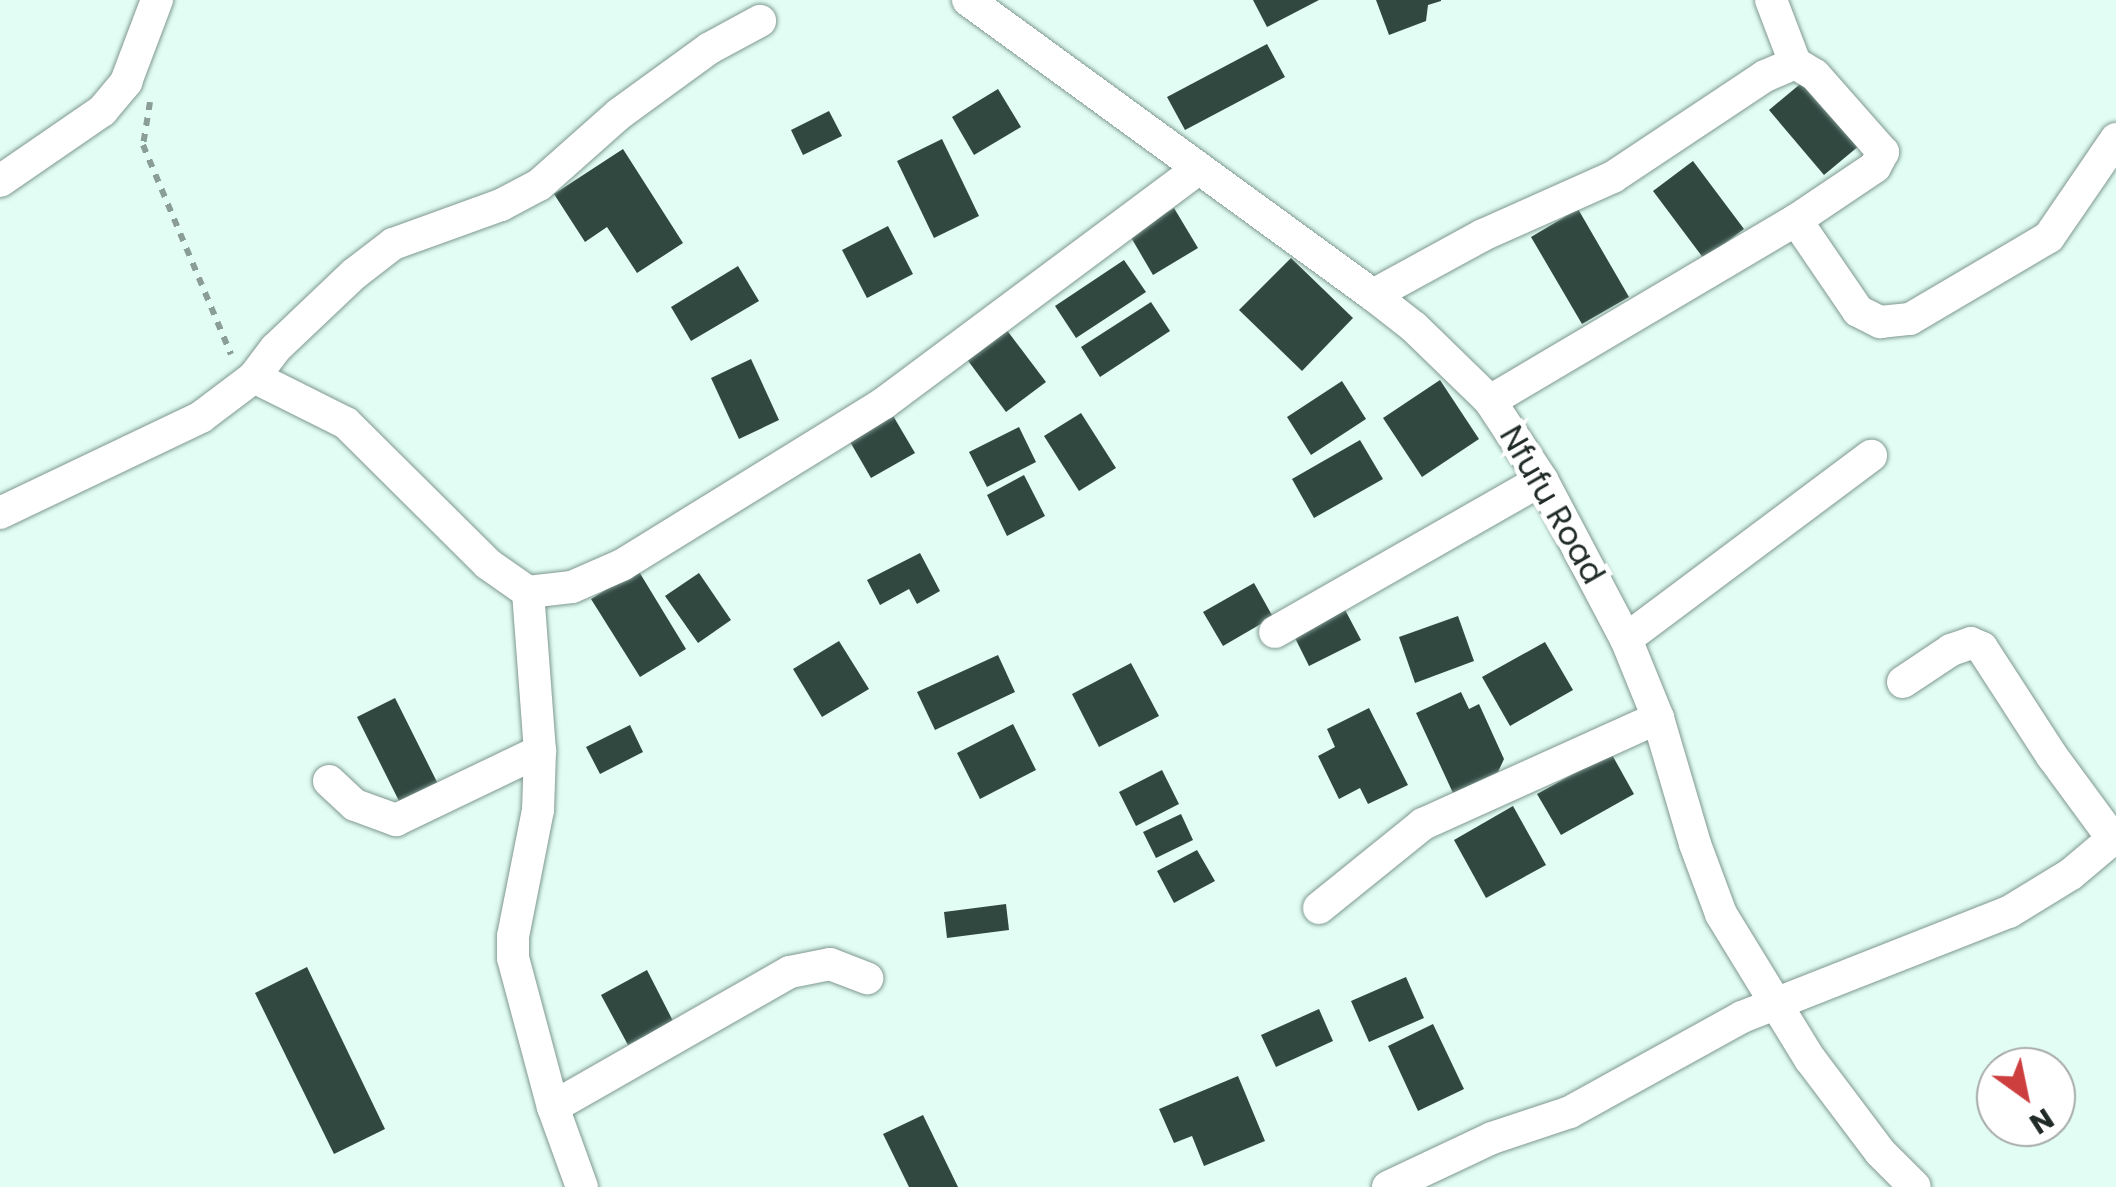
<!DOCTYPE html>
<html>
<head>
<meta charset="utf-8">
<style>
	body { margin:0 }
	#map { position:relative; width:2116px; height:1187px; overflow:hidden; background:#e2fdf4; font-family:Poppins,sans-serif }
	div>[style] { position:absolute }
	.building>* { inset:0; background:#314841 }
	.path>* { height:6px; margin-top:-3px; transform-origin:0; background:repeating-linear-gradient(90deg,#8a9e97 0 8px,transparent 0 16px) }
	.roads { filter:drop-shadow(0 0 2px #7f9890) drop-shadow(0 0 2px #7f9890) }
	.minor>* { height:32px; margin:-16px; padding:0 16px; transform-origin:16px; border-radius:16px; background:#fff }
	span { translate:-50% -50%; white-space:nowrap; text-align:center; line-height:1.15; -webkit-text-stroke:10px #fff; paint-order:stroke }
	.street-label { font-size:32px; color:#202a27 }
	.north { position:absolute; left:1976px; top:1047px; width:100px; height:100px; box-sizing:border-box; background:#fff; border:2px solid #a6aaa9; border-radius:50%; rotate:147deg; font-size:28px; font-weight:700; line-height:40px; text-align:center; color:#202a27 }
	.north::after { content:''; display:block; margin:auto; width:35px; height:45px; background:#cd3e3f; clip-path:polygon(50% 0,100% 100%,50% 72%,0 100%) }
</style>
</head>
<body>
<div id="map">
	<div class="building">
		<div style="clip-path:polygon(1253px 0,1319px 0,1267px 27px)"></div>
		<div style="clip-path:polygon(1376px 0,1441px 0,1441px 1px,1428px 5px,1426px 21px,1389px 35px)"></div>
		<div style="clip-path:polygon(1267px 44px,1285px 77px,1185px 130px,1167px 97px)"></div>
		<div style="clip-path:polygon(1805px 80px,1860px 145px,1824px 175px,1769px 110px)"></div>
		<div style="clip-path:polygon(998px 89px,1021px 127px,974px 155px,952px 117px)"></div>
		<div style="clip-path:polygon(829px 111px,842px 136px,803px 155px,791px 130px)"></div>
		<div style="clip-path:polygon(942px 139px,979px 216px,934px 238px,897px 161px)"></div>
		<div style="clip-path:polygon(623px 149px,683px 243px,637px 273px,607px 227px,585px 242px,554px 194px)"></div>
		<div style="clip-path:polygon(1693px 161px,1744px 229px,1704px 259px,1653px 191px)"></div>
		<div style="clip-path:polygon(1174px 208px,1198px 248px,1153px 275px,1129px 234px)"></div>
		<div style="clip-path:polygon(1578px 209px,1629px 297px,1582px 324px,1531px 237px)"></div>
		<div style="clip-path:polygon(888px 226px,913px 274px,867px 298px,842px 250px)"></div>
		<div style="clip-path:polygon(1291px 258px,1353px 318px,1302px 371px,1239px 310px)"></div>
		<div style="clip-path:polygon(1124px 260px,1146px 292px,1076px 338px,1055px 306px)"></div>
		<div style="clip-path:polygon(738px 266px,759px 301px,691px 341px,671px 307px)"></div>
		<div style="clip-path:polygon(1151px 302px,1170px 331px,1100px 377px,1081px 347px)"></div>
		<div style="clip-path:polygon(1006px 329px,1046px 382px,1006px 412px,966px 358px)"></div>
		<div style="clip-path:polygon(751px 359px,779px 420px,739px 439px,711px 378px)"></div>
		<div style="clip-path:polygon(1440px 380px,1479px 439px,1422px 477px,1383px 418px)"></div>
		<div style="clip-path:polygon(1342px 381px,1366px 419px,1311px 455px,1287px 417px)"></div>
		<div style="clip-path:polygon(1081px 413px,1116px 468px,1079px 491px,1044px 436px)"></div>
		<div style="clip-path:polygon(892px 414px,915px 453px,871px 478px,849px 440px)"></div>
		<div style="clip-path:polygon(1019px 427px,1036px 462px,987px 487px,969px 452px)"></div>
		<div style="clip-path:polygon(1360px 440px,1383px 479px,1314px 518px,1292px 479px)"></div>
		<div style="clip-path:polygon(1024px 475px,1045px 516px,1007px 536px,987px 495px)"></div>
		<div style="clip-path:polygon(920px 553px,940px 591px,917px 604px,909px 589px,880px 605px,867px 580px)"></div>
		<div style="clip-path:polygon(638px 570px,686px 649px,640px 677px,591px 599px)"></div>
		<div style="clip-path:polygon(699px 573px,731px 620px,698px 643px,665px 596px)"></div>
		<div style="clip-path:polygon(1254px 583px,1273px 617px,1223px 646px,1203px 612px)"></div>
		<div style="clip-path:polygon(1344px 608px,1361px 640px,1309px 666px,1293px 634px)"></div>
		<div style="clip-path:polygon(1458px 616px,1474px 661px,1415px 683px,1399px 637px)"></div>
		<div style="clip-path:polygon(839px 641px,869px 689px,822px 717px,793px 669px)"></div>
		<div style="clip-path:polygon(1545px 642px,1573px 690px,1510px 726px,1482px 677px)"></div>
		<div style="clip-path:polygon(998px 655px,1015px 692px,935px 730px,917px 692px)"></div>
		<div style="clip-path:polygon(1131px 663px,1159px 716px,1099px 747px,1072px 694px)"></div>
		<div style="clip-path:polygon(1461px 692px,1469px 709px,1479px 704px,1504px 759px,1498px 772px,1453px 793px,1416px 713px)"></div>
		<div style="clip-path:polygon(395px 698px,438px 784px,400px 803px,357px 717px)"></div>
		<div style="clip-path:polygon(1369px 708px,1408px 785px,1368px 804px,1360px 788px,1339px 799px,1318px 756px,1335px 747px,1327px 729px)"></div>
		<div style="clip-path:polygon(1013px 724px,1036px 770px,980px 799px,957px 753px)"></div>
		<div style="clip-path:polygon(630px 725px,643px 752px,600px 774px,586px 747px)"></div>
		<div style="clip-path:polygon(1611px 753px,1634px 794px,1561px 835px,1537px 794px)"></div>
		<div style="clip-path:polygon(1162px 770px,1179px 804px,1136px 826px,1119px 792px)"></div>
		<div style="clip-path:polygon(1513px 806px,1546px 865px,1486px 898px,1454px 840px)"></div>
		<div style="clip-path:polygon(1181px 814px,1193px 840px,1156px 858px,1143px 832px)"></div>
		<div style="clip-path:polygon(1197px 850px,1215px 881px,1174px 903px,1157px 871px)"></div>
		<div style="clip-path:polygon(1006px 904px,1009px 930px,947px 938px,944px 912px)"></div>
		<div style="clip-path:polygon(307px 967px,385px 1129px,334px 1154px,255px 993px)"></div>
		<div style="clip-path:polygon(647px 970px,673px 1021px,628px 1045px,601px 995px)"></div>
		<div style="clip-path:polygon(1406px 977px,1424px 1018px,1369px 1042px,1351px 1001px)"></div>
		<div style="clip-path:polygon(1319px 1009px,1333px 1041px,1276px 1067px,1261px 1035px)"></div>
		<div style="clip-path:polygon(1433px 1024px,1464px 1089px,1418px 1111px,1388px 1046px)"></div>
		<div style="clip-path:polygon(1238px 1076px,1265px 1141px,1204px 1166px,1192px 1136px,1174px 1143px,1159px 1109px)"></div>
		<div style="clip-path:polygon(923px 1115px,958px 1187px,909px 1187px,883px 1134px)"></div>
	</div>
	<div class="path">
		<div style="left:150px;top:102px;width:44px;rotate:99.2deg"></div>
		<div style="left:143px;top:145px;width:227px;rotate:67.2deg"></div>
	</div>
	<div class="roads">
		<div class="minor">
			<div style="left:968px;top:0;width:501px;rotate:36.07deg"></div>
			<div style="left:1373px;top:295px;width:52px;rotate:38deg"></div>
			<div style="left:1414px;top:327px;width:106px;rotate:44.2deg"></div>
			<div style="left:1490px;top:401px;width:95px;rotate:56.6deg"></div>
			<div style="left:1542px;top:480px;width:180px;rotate:62.2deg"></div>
			<div style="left:1626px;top:639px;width:85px;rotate:67.9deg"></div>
			<div style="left:1658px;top:718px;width:131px;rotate:73.6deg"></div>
			<div style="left:1695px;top:844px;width:75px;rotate:69.6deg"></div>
			<div style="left:1721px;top:914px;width:170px;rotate:58.5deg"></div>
			<div style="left:1810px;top:1059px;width:116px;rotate:53deg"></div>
			<div style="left:1880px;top:1152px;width:49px;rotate:45deg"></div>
			<div style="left:1771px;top:0;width:67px;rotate:69.1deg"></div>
			<div style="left:0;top:181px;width:124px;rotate:-34.5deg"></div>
			<div style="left:102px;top:111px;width:38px;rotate:-50deg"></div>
			<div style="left:126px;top:82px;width:88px;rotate:-69.3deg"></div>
			<div style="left:1373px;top:295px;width:125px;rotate:-28.6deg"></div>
			<div style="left:1483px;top:235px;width:142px;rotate:-24deg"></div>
			<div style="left:1613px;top:177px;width:182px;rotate:-33.6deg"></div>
			<div style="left:1765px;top:76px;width:33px;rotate:-23deg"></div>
			<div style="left:1795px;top:63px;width:23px;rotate:31deg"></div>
			<div style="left:1815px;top:75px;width:103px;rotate:48.6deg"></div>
			<div style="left:1883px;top:152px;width:17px;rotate:118deg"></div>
			<div style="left:1875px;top:167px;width:95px;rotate:146.1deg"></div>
			<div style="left:254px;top:377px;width:103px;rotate:26.6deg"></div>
			<div style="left:346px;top:423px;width:200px;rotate:44.8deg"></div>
			<div style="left:488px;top:564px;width:49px;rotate:35deg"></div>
			<div style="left:528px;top:592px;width:44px;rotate:-6.5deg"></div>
			<div style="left:572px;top:587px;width:55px;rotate:-23.7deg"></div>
			<div style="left:622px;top:565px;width:308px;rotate:-31.7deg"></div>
			<div style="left:884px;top:403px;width:390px;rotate:-36.7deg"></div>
			<div style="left:1490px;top:401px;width:356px;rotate:-30.6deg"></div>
			<div style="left:1796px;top:220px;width:110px;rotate:55.7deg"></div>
			<div style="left:1858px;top:311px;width:25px;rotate:27deg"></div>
			<div style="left:1880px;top:322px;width:30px;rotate:-6deg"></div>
			<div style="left:1910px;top:319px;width:161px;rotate:-30.5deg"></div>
			<div style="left:2049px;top:237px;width:119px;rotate:-55.6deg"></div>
			<div style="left:0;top:513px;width:223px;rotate:-25.5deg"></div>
			<div style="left:201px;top:417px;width:66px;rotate:-37deg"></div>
			<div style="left:254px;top:377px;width:36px;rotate:-53deg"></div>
			<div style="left:276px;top:348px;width:108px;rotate:-43.5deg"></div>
			<div style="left:354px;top:274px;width:49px;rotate:-37.6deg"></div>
			<div style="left:393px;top:244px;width:115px;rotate:-19.9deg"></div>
			<div style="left:501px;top:205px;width:43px;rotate:-27.8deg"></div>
			<div style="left:539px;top:185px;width:107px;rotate:-41.6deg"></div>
			<div style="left:619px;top:114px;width:112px;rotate:-36deg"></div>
			<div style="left:710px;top:48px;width:57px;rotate:-28.4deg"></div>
			<div style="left:528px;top:592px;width:159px;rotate:85.7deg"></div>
			<div style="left:540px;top:751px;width:59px;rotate:91.9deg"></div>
			<div style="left:538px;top:810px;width:128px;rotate:101.2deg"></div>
			<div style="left:513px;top:936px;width:22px;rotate:90deg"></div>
			<div style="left:513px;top:958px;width:154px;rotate:75deg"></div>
			<div style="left:553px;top:1107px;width:85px;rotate:70.1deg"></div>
			<div style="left:1275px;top:632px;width:307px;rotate:-29.7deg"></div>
			<div style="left:1626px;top:639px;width:306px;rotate:-36.8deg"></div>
			<div style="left:1903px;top:682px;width:58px;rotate:-33.7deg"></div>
			<div style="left:1951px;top:650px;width:21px;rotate:-19deg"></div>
			<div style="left:1971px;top:643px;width:12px;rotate:24deg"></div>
			<div style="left:1982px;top:648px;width:129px;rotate:57.1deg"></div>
			<div style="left:2052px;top:756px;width:103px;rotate:53.7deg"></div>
			<div style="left:329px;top:781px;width:35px;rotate:43deg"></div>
			<div style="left:355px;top:805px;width:44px;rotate:20.1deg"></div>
			<div style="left:396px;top:820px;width:160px;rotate:-25.6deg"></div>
			<div style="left:1319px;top:908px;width:134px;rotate:-38.9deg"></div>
			<div style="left:1423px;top:824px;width:258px;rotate:-24.3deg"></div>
			<div style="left:553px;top:1107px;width:273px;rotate:-29.7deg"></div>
			<div style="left:790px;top:972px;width:41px;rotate:-11.3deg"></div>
			<div style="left:830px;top:964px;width:40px;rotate:21deg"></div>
			<div style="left:1388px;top:1187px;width:115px;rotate:-25.2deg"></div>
			<div style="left:1492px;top:1138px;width:82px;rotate:-18.4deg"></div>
			<div style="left:1570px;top:1112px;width:196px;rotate:-28.9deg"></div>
			<div style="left:1742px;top:1017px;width:287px;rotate:-21.5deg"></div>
			<div style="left:2009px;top:912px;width:73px;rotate:-31.5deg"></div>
			<div style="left:2071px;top:874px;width:59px;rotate:-40.2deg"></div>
		</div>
	</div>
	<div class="street-label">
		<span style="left:1552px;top:505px;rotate:60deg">Nfufu Road</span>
	</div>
	<div class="north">N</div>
</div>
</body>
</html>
